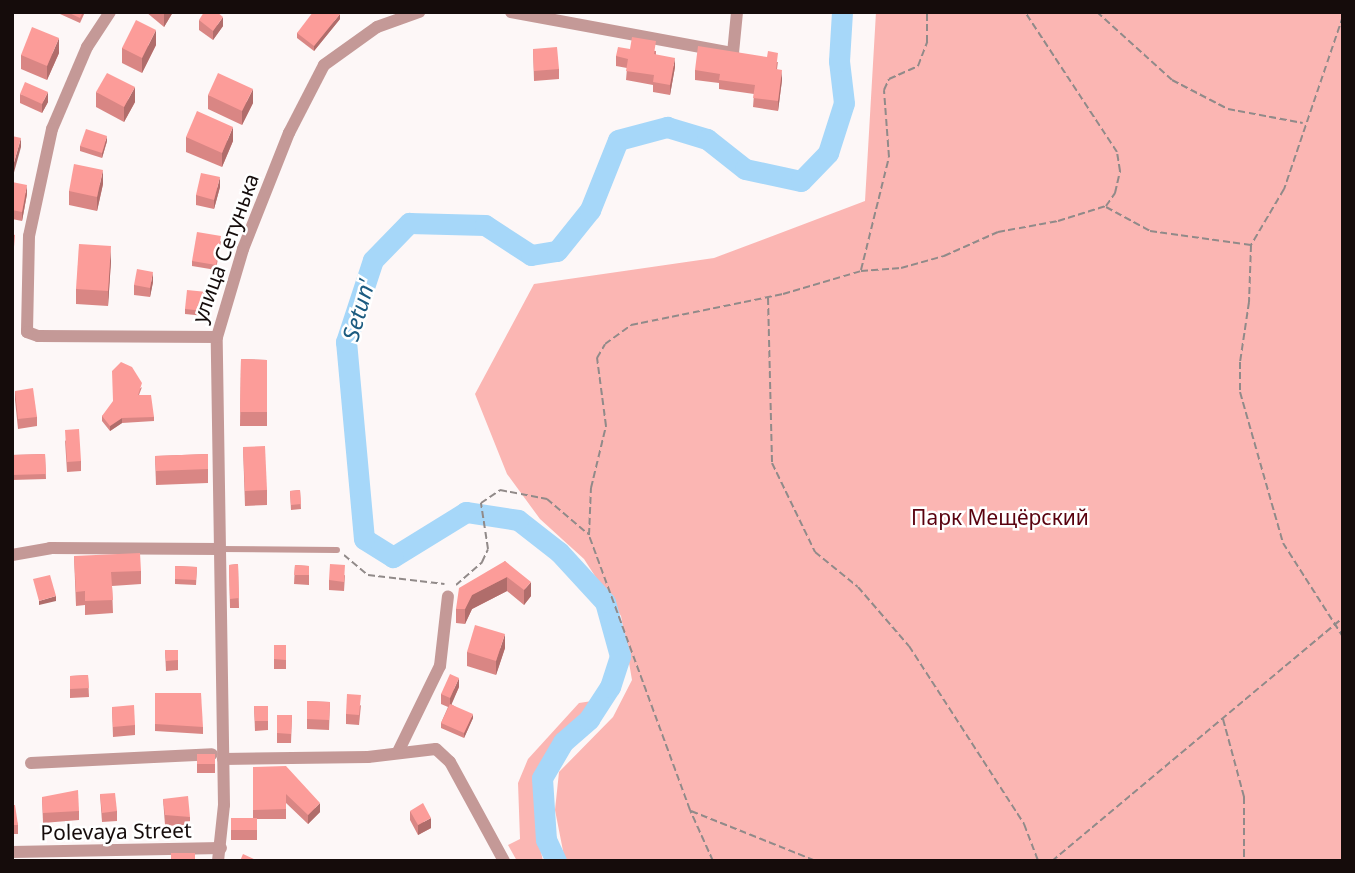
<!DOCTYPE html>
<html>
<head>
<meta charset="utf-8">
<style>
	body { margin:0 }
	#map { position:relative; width:1355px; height:873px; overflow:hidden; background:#fdf7f7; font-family:"Noto Sans",sans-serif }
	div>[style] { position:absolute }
	.green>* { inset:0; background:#fbb6b3 }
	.river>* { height:21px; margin:-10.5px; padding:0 10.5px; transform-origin:10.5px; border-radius:10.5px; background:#a6d7f9 }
	.path>* { height:2px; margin-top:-1px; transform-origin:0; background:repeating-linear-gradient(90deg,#918a89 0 7px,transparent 0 10.5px) }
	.service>* { height:6px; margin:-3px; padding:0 3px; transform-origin:3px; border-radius:3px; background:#c49997 }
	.minor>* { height:12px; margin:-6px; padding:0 6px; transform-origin:6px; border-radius:6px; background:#c49997 }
	.wall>* { inset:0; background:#d98684 }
	.shaded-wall>* { inset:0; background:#b06d6b }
	.building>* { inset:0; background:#fc9c99 }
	span { translate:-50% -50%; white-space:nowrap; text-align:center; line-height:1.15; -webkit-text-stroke:5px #fff; paint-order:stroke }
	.street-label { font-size:21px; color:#150c0b }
	.park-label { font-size:21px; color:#59020f }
	.water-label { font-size:23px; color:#1b5b80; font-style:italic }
	.frame { position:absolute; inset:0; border:14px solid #150c0b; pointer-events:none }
</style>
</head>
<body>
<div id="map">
	<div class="green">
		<div style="clip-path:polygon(876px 12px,1343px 12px,1343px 861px,565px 861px,555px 810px,559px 772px,613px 717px,632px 680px,621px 616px,584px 559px,540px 519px,507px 474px,475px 394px,534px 284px,714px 258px,865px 201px)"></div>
		<div style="clip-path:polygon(592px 701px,539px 774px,537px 834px,543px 861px,517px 861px,508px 845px,520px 839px,518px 783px,528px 759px,579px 703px)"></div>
	</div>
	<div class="river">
		<div style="left:556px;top:861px;width:23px;rotate:-115deg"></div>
		<div style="left:546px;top:840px;width:62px;rotate:-93.7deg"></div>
		<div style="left:542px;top:778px;width:42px;rotate:-59.7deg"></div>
		<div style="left:563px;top:742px;width:35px;rotate:-41deg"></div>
		<div style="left:589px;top:719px;width:38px;rotate:-57deg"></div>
		<div style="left:610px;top:687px;width:33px;rotate:-72deg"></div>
		<div style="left:620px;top:656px;width:56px;rotate:-105.5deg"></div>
		<div style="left:605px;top:602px;width:68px;rotate:-132.6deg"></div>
		<div style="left:559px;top:552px;width:52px;rotate:-142deg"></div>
		<div style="left:518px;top:520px;width:53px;rotate:-171.3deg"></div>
		<div style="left:466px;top:512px;width:86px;rotate:148.3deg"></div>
		<div style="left:393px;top:557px;width:34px;rotate:-148deg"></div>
		<div style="left:364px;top:539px;width:198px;rotate:-95.2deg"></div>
		<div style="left:346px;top:342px;width:86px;rotate:-71.8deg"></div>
		<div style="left:373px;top:260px;width:52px;rotate:-45.8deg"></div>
		<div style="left:409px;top:223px;width:76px;rotate:1.5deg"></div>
		<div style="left:485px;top:225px;width:55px;rotate:33.1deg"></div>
		<div style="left:531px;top:255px;width:26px;rotate:-9deg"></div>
		<div style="left:557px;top:251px;width:53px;rotate:-51.2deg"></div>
		<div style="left:590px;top:210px;width:75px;rotate:-68.2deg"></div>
		<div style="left:618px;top:140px;width:51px;rotate:-14.9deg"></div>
		<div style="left:667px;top:127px;width:42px;rotate:16.7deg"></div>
		<div style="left:707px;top:139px;width:48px;rotate:38.3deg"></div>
		<div style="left:745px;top:169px;width:57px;rotate:12.1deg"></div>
		<div style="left:801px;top:181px;width:39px;rotate:-46deg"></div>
		<div style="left:828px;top:153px;width:52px;rotate:-72.3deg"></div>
		<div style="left:844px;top:103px;width:42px;rotate:-96.8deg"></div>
		<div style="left:839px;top:61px;width:49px;rotate:-86.5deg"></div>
	</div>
	<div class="path">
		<div style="left:1097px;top:12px;width:101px;rotate:42.2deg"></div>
		<div style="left:1172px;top:80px;width:63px;rotate:27.4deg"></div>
		<div style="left:1228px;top:109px;width:76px;rotate:10.6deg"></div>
		<div style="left:1343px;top:16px;width:183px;rotate:108.8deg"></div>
		<div style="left:1284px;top:189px;width:65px;rotate:120.5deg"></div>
		<div style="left:1251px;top:245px;width:57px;rotate:92deg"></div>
		<div style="left:1249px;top:302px;width:61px;rotate:98.5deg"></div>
		<div style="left:1240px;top:362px;width:30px;rotate:90deg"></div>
		<div style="left:1240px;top:392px;width:157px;rotate:74.1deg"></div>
		<div style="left:1283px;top:543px;width:112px;rotate:57.4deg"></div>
		<div style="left:1106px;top:207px;width:50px;rotate:28.6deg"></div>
		<div style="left:1150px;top:231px;width:102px;rotate:7.9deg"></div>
		<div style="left:861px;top:270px;width:116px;rotate:-76.1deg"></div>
		<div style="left:889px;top:157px;width:67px;rotate:-94.3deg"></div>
		<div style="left:884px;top:90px;width:12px;rotate:-66deg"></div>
		<div style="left:889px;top:79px;width:32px;rotate:-24deg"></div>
		<div style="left:918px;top:66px;width:26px;rotate:-69deg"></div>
		<div style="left:927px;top:42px;width:30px;rotate:-90deg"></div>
		<div style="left:768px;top:298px;width:165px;rotate:88.6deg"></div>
		<div style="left:772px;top:463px;width:99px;rotate:64.2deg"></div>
		<div style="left:815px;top:552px;width:55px;rotate:39.1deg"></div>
		<div style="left:858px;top:587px;width:78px;rotate:49.2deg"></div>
		<div style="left:909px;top:646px;width:212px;rotate:57.1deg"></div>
		<div style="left:1024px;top:824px;width:40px;rotate:69deg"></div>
		<div style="left:344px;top:555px;width:31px;rotate:40deg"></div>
		<div style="left:368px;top:575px;width:77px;rotate:6.8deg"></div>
		<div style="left:456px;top:585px;width:35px;rotate:-41deg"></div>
		<div style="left:482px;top:562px;width:14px;rotate:-65deg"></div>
		<div style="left:488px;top:549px;width:47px;rotate:-98.7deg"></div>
		<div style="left:481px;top:503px;width:23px;rotate:-34deg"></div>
		<div style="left:500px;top:490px;width:48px;rotate:10.8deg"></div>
		<div style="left:547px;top:499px;width:54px;rotate:40.5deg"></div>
		<div style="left:1223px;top:719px;width:81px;rotate:74.9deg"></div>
		<div style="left:1244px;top:797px;width:64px;rotate:90deg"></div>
		<div style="left:691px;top:811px;width:135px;rotate:21.8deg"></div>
		<div style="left:713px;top:861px;width:56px;rotate:-114.3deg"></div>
		<div style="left:690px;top:810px;width:293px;rotate:-110.2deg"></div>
		<div style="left:589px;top:535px;width:47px;rotate:-87.6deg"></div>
		<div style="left:591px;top:488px;width:64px;rotate:-76.4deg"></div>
		<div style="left:606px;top:426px;width:69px;rotate:-97.5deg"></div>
		<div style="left:597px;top:358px;width:16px;rotate:-60deg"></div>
		<div style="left:605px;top:344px;width:32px;rotate:-36deg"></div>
		<div style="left:631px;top:325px;width:155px;rotate:-11.5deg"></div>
		<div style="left:783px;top:294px;width:81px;rotate:-16.4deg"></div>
		<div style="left:861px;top:271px;width:40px;rotate:-4.3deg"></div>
		<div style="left:901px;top:268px;width:45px;rotate:-15.6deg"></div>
		<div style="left:944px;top:256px;width:59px;rotate:-24deg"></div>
		<div style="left:998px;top:232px;width:61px;rotate:-10.4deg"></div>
		<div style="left:1058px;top:221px;width:50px;rotate:-17.4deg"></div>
		<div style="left:1106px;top:206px;width:16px;rotate:-55deg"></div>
		<div style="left:1115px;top:193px;width:23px;rotate:-77deg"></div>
		<div style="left:1120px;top:171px;width:19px;rotate:-99deg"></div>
		<div style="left:1117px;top:152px;width:168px;rotate:-123.3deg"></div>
		<div style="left:1052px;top:861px;width:379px;rotate:-39.9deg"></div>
	</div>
	<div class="service">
		<div style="left:220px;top:549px;width:117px;rotate:0.5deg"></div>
	</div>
	<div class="minor">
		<div style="left:110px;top:12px;width:42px;rotate:123.3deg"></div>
		<div style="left:87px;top:47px;width:89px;rotate:113.1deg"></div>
		<div style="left:52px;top:129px;width:109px;rotate:102.1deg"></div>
		<div style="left:29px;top:236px;width:96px;rotate:91.2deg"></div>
		<div style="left:27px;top:332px;width:12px;rotate:20deg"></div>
		<div style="left:38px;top:336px;width:179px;rotate:0.3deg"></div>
		<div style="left:511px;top:12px;width:226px;rotate:10.5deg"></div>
		<div style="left:733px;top:53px;width:41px;rotate:-84.4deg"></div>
		<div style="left:12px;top:555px;width:39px;rotate:-10deg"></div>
		<div style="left:50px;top:548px;width:170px;rotate:0.3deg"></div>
		<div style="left:398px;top:752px;width:96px;rotate:-64deg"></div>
		<div style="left:440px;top:666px;width:70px;rotate:-83.5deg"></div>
		<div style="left:223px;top:759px;width:145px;rotate:-0.8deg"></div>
		<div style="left:368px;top:757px;width:68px;rotate:-6.7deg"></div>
		<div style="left:436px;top:749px;width:19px;rotate:43deg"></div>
		<div style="left:450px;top:762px;width:113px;rotate:61.4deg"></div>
		<div style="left:31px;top:763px;width:181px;rotate:-2.8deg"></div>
		<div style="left:12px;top:852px;width:209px;rotate:-1.1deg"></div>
		<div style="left:218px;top:861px;width:56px;rotate:-83.9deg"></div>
		<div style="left:224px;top:805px;width:468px;rotate:-90.9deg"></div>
		<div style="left:217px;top:337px;width:92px;rotate:-73.5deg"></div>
		<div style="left:243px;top:249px;width:125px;rotate:-68.4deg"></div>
		<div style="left:289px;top:133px;width:76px;rotate:-62.8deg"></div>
		<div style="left:324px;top:65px;width:65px;rotate:-35.6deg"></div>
		<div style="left:377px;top:27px;width:45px;rotate:-19.7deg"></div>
	</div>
	<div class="wall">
		<div style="clip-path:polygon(60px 12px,85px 12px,80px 23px,60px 14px)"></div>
		<div style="clip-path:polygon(146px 12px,173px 12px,164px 27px)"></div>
		<div style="clip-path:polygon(340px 19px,314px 51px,297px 38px,297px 33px)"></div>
		<div style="clip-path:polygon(199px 20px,223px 26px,213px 40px,199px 30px)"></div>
		<div style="clip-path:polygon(156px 45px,142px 73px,122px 63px,122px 48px)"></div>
		<div style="clip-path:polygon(533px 49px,559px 69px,559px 79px,534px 81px)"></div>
		<div style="clip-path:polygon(630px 49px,656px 51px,656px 55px,675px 67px,670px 95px,653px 92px,653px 85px,626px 80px,627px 68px,616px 66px,616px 56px)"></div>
		<div style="clip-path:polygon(59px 53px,47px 80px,21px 69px,21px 55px)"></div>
		<div style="clip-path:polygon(778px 62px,777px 69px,782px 80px,778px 111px,753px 107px,754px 94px,719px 89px,719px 83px,695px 80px,695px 70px)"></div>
		<div style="clip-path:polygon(96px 92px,135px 102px,124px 122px,96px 107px)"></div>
		<div style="clip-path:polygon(20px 94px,48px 102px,42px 113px,20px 103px)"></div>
		<div style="clip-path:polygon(208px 95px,253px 103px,242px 125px,208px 109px)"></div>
		<div style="clip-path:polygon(186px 137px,233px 141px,222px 167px,186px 152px)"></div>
		<div style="clip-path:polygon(107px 141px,102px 158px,80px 151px,80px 146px)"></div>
		<div style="clip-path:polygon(12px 182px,27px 194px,22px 221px,12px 219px)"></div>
		<div style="clip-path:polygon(103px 184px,97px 211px,69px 205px,69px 191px)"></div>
		<div style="clip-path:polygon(220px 187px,214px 209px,196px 205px,196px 195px)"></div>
		<div style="clip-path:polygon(221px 241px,216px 270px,192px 266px,192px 261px)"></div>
		<div style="clip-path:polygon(111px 261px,108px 306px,76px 304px,76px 289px)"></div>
		<div style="clip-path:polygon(153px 282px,150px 297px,134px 295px,134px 285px)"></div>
		<div style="clip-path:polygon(207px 292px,205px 316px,185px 314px,185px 309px)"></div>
		<div style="clip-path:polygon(241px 359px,267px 360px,267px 426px,240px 426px)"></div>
		<div style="clip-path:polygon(142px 387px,139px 395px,154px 417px,154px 421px,122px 423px,110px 431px,102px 421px,102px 416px)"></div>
		<div style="clip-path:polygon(15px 391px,37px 417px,37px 426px,18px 429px,15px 400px)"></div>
		<div style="clip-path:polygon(65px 440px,81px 461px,81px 471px,67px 472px)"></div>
		<div style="clip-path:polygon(243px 447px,267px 490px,267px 505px,245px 506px)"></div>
		<div style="clip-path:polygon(45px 454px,46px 479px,12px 480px,12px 455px)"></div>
		<div style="clip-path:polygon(208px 454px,208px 483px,156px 485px,155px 456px)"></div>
		<div style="clip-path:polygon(300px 490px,301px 509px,291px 510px,290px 491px)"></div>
		<div style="clip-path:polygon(74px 556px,141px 571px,141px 584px,112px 586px,113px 613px,85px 615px,85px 605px,76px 606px)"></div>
		<div style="clip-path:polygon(505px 561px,531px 596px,524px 605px,507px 591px,472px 609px,465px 624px,456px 623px,456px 609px)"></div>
		<div style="clip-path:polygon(238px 564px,239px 608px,230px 608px,229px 565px)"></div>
		<div style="clip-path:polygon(295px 565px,309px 566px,309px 585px,294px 584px)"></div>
		<div style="clip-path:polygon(175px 566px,197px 567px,196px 585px,175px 584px)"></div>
		<div style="clip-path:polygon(345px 575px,344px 591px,329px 590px,329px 580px)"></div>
		<div style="clip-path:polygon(274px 645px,286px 645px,286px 669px,274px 669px)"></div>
		<div style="clip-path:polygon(505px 648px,496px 675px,467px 666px,467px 652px)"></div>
		<div style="clip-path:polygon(165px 650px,178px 650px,178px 670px,166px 671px)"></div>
		<div style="clip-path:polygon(88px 675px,89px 697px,70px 698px,70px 676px)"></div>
		<div style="clip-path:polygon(459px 687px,451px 704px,473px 718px,464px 738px,441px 728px,441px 723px,448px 707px,441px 704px,441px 694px)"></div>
		<div style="clip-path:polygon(155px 693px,203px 727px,203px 734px,155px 731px)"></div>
		<div style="clip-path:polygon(307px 701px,330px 702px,329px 730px,307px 729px)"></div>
		<div style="clip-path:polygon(361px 705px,359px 725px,346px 724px,346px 714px)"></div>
		<div style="clip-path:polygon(254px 706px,268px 706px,268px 730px,255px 731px)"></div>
		<div style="clip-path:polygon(112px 707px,135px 725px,135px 735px,113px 737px)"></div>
		<div style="clip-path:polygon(277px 715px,292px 715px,291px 743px,277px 743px)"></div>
		<div style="clip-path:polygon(197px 754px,215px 754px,215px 773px,197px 773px)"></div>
		<div style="clip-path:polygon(253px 767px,320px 812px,308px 824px,286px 803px,286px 819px,257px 819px,257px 840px,231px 840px,231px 818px,253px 818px)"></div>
		<div style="clip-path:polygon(100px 794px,117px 811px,117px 821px,102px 822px)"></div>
		<div style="clip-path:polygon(42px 797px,79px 811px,79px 820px,43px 823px)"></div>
		<div style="clip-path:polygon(163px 799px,190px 817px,190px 827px,165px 825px)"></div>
		<div style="clip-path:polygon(12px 805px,18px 825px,18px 834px,12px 834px)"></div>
		<div style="clip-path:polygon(410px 811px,431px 828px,418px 835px,410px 820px)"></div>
	</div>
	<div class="shaded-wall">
		<div style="clip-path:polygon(165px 12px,173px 12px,164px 27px,164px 14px)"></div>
		<div style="clip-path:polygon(340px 14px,340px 19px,314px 51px,314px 46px)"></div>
		<div style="clip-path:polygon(223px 17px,223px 26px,213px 40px,213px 31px)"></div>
		<div style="clip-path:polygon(156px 30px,156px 45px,142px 73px,142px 58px)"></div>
		<div style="clip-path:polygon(59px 38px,59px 53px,47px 80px,47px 66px)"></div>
		<div style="clip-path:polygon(675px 58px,675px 67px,670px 95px,670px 85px)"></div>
		<div style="clip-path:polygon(782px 70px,782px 80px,778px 111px,778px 101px)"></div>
		<div style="clip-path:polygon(135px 87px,135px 102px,124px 122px,124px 107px)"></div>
		<div style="clip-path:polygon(253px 89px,253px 103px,242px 125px,242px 111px)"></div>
		<div style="clip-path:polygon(48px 92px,48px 102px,42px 113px,42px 104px)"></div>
		<div style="clip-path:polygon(233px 127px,233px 141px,222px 167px,222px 153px)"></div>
		<div style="clip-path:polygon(107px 136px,107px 141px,102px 158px,102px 153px)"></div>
		<div style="clip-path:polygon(21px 138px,21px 147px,13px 176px,13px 166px)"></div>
		<div style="clip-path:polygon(103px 170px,103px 184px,97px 211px,97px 197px)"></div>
		<div style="clip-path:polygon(220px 177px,220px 187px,214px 209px,214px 200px)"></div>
		<div style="clip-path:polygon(27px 185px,27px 194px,22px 221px,22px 212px)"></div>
		<div style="clip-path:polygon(111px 246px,111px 261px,108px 306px,108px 291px)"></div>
		<div style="clip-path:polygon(153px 272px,153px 282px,150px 297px,150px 288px)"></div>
		<div style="clip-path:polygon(122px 418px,122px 423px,110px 431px,110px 426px)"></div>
		<div style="clip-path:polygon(507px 577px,507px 591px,472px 609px,465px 624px,465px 609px,472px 595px)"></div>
		<div style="clip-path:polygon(531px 582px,531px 596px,524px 605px,524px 590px)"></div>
		<div style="clip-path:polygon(56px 596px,56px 601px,39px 605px,39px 601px)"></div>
		<div style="clip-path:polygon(505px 634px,505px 648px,496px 675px,496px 661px)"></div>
		<div style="clip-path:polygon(459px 678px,459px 687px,450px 708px,450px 698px)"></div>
		<div style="clip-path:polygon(473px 714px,473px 718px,464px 738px,464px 733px)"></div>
		<div style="clip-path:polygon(320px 803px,320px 812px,308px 824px,308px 815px)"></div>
		<div style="clip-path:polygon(431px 818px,431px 828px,418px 835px,418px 825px)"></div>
	</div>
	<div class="building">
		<div style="clip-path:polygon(67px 12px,83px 12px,80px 18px)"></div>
		<div style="clip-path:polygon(204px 12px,217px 12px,223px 17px,213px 31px,199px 20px)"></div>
		<div style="clip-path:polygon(313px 12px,338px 12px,340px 14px,314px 46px,297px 33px)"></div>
		<div style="clip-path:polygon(136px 20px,156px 30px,142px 58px,122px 48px)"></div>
		<div style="clip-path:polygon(32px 27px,59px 38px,47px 66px,21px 55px)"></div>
		<div style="clip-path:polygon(632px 37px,656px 41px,654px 54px,675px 58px,670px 85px,653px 82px,654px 75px,626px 71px,628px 59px,616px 56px,618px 47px,630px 49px)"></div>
		<div style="clip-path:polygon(698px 46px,767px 57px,768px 51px,778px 53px,776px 69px,782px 70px,778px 101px,753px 98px,755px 85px,719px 80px,720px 74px,695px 70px)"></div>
		<div style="clip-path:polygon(557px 47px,559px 69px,534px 71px,533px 49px)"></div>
		<div style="clip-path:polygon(107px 73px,135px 87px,124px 107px,96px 92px)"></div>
		<div style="clip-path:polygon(218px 73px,253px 89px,242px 111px,208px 95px)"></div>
		<div style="clip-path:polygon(25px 82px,48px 92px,42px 104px,20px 94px)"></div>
		<div style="clip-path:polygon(197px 111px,233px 127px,222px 153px,186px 137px)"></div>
		<div style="clip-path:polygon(86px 129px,107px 136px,102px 153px,80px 146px)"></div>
		<div style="clip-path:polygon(12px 136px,21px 138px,13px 166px,12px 166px)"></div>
		<div style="clip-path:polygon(74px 164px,103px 170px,97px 197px,69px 191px)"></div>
		<div style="clip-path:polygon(201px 173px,220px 177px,214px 200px,196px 195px)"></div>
		<div style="clip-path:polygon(12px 182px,27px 185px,22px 212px,12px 210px)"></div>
		<div style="clip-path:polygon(197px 232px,221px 236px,216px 265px,192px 261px)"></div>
		<div style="clip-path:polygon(12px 234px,15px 235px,13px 259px,12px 259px)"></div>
		<div style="clip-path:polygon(79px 244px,111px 246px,108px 291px,76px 289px)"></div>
		<div style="clip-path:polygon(137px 269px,153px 272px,150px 288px,134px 285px)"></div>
		<div style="clip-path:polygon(187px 290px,207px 292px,205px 311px,185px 309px)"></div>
		<div style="clip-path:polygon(241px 359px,267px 360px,267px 412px,240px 412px)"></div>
		<div style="clip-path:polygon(121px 362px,132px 367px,142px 383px,138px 395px,151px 395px,154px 417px,122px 418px,110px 426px,102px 416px,113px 401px,112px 371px)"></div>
		<div style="clip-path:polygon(33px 388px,37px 417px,18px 419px,15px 391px)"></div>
		<div style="clip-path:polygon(79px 429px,81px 461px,67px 462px,65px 430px)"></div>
		<div style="clip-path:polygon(265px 446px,267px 490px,245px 491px,243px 447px)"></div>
		<div style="clip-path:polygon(45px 454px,46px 474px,12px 475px,12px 455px)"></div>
		<div style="clip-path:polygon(208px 454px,208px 469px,156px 471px,155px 456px)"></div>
		<div style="clip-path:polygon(300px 490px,301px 504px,291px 505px,290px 491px)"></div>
		<div style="clip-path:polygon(140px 553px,141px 571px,111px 572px,113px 600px,85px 601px,85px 591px,76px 592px,74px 556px)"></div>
		<div style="clip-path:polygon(505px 561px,531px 582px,524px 590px,507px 577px,472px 595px,465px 609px,456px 609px,459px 588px)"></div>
		<div style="clip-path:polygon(238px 564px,239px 598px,230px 599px,229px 565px)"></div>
		<div style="clip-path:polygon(330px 564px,345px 565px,344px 582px,329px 580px)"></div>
		<div style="clip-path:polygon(295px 565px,309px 566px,309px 575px,294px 575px)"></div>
		<div style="clip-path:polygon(175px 566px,197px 567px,196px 580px,175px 579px)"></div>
		<div style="clip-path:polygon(50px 575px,56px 596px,39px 601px,33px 579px)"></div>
		<div style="clip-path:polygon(475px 625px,505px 634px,496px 661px,467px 652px)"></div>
		<div style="clip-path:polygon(274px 645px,286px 645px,286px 660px,274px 659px)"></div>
		<div style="clip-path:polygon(165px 650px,178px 650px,178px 660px,166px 661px)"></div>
		<div style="clip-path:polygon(450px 674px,459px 678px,450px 698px,441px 694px)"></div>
		<div style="clip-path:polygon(88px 675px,89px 688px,70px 689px,70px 676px)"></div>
		<div style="clip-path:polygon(155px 693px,201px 693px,203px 727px,155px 724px)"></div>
		<div style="clip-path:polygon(347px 694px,361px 695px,359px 715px,346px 714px)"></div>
		<div style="clip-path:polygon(307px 701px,330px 702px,329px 720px,307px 719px)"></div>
		<div style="clip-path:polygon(450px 704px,473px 714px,464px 733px,441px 723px)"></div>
		<div style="clip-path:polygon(134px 705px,135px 725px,113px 727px,112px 707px)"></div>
		<div style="clip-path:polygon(254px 706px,268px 706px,268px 721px,255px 721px)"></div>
		<div style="clip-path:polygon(277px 715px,292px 715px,291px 734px,277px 733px)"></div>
		<div style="clip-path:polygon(197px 754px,215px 754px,215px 764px,197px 764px)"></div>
		<div style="clip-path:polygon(286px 766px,320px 803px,308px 815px,286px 794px,286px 809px,253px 810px,253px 767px)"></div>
		<div style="clip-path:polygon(78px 790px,79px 811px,43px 813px,42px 797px)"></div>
		<div style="clip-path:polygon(115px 793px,117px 811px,102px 813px,100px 794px)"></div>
		<div style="clip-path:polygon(188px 796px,190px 817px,165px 815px,163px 799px)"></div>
		<div style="clip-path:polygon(423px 803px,431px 818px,418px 825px,410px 811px)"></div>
		<div style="clip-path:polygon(12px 805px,15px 805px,18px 825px,12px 825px)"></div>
		<div style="clip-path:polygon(231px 818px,257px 818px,257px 830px,231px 830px)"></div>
		<div style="clip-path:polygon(171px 853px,195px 853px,195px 861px,171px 861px)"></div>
		<div style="clip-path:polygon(243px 854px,258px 861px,240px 861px)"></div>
	</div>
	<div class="street-label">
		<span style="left:225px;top:248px;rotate:-70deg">улица Сетунька</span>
		<span style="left:116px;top:831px;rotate:-1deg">Polevaya Street</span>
	</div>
	<div class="park-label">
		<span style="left:1000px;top:517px">Парк Мещёрский</span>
	</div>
	<div class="water-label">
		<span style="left:358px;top:310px;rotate:-74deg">Setun'</span>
	</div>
	<div class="frame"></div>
</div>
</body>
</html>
